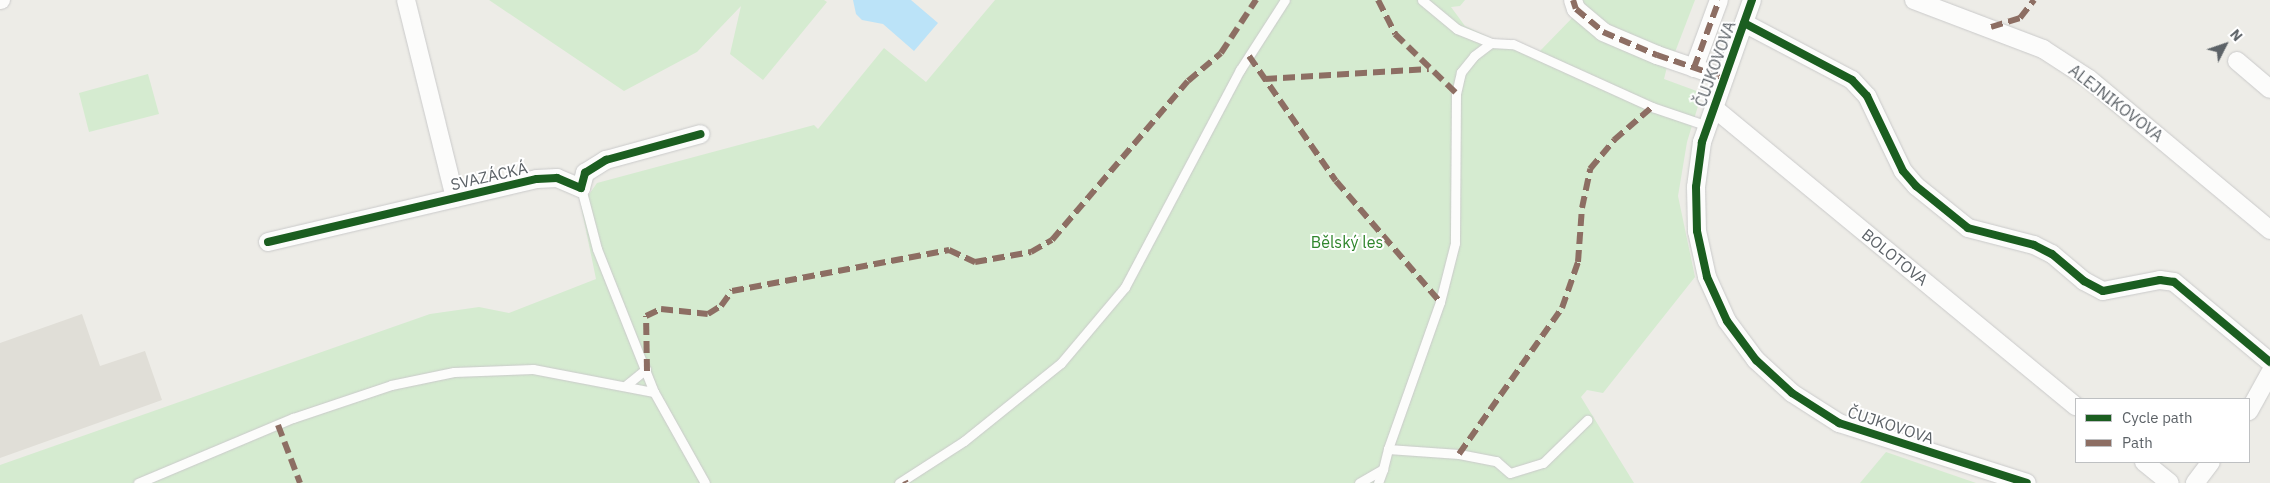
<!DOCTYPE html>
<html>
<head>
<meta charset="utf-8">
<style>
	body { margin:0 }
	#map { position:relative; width:2270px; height:483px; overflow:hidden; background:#edece7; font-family:"IBM Plex Sans",sans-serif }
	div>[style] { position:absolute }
	.education>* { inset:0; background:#e0ded7 }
	.green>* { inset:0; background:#d5ebd0 }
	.water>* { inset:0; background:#bbe3f8 }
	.roads { filter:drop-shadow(0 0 1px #cacaca) drop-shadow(0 0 1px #cacaca) }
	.lane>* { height:9px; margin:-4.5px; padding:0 4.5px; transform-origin:4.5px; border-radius:4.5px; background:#fcfcfb }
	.street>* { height:18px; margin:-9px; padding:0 9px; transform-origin:9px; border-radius:9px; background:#fcfcfb }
	.quiet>* { height:6px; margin-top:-3px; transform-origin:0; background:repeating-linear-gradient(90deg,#8d6e63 0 12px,transparent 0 18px) }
	.cycleway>* { height:8px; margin:-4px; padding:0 4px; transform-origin:4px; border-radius:4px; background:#1b5e20 }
	span { translate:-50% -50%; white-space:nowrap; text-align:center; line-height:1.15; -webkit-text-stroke:4px #fff; paint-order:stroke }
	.street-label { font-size:16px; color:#5c6267 }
	.park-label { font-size:16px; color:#2f862c }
	.legend { position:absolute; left:2075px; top:398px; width:175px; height:65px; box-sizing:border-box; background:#fff; border:1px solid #bec0c2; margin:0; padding:6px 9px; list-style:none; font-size:15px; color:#5c6267 }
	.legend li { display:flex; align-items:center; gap:10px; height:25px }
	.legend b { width:25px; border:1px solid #bec0c2 }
	.north { position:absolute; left:2200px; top:20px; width:50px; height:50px; -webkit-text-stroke:4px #fff; paint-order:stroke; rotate:49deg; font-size:14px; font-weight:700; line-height:20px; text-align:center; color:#5c6267 }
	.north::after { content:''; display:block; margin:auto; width:18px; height:22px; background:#5c6267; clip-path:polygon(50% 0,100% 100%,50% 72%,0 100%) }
</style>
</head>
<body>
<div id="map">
	<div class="education">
		<div style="clip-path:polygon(82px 314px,100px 366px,145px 351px,162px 400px,0 458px,0 343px)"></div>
	</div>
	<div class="green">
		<div style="clip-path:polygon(489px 0,824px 0,827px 2px,763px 80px,730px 54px,741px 6px,697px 52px,624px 91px)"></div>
		<div style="clip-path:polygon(995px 0,1465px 0,1460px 6px,1451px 7px,1465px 26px,1508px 46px,1539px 52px,1575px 15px,1668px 63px,1664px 79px,1702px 93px,1687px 142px,1678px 196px,1695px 277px,1603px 393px,1587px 390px,1581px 397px,1634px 483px,0 483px,0 465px,430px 314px,479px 307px,509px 313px,596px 279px,581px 206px,597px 183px,814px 125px,818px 129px,884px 48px,926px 82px)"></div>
		<div style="clip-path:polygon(1573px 0,1695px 0,1672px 60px,1603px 32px)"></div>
		<div style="clip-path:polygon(148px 74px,159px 114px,89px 132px,79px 93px)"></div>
		<div style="clip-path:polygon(1886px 452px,1976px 483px,1860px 483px)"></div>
	</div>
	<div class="water">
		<div style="clip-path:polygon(853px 0,911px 0,938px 23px,914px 51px,883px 24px,862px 20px,856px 14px)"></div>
	</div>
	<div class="roads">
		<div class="lane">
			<div style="left:1422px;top:0;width:45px;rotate:39.6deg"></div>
			<div style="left:1457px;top:29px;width:37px;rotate:22deg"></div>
			<div style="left:1491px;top:43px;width:22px;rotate:3deg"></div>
			<div style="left:1513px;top:44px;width:153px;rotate:24.4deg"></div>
			<div style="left:1652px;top:107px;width:59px;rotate:18.7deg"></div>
			<div style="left:1491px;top:43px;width:21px;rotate:143deg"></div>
			<div style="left:1474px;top:56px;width:21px;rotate:129deg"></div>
			<div style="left:1461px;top:72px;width:22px;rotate:103deg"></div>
			<div style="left:1456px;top:93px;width:150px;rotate:90.4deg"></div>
			<div style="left:1455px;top:243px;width:61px;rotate:104.3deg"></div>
			<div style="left:1440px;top:302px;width:156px;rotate:109.5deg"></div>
			<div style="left:1388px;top:449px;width:71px;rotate:4deg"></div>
			<div style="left:1459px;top:454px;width:38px;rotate:11deg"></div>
			<div style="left:1496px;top:461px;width:18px;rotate:41deg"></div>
			<div style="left:1510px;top:473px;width:34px;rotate:-17deg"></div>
			<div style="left:1543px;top:463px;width:62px;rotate:-44.3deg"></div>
			<div style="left:581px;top:188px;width:63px;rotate:75.3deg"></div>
			<div style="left:597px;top:249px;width:154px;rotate:68.3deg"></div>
			<div style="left:654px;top:392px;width:104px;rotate:60.7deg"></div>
			<div style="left:625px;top:386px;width:27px;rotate:-39deg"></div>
			<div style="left:138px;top:483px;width:168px;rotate:-22.8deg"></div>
			<div style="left:293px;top:418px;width:103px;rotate:-18.6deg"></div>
			<div style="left:391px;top:385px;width:64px;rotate:-11.7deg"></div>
			<div style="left:454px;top:372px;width:79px;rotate:-2.2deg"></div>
			<div style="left:533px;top:369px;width:123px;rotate:10.8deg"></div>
			<div style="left:899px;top:483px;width:77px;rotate:-32.9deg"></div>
			<div style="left:964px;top:441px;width:124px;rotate:-38.8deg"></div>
			<div style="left:1061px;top:363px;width:99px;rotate:-49.9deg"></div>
			<div style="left:1125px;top:287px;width:246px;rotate:-62.1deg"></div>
			<div style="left:1240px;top:70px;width:83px;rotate:-57.3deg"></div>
			<div style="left:1359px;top:483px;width:28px;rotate:-30deg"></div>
			<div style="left:1383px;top:469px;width:21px;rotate:-76deg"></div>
			<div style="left:1378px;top:483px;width:15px;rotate:-70deg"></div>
		</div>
		<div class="street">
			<div style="left:0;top:0;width:1px"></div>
			<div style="left:406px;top:0;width:204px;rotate:76.1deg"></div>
			<div style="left:1573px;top:0;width:9px;rotate:72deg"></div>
			<div style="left:1576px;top:9px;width:35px;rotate:40deg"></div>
			<div style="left:1603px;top:32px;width:59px;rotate:23.1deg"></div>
			<div style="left:1657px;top:55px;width:71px;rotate:18.9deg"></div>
			<div style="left:1752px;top:0;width:151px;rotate:109.4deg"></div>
			<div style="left:1702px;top:142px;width:45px;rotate:97.6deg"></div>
			<div style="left:1696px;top:187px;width:44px;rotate:88.7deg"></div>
			<div style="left:1697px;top:231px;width:47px;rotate:77.7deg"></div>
			<div style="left:1707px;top:277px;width:48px;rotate:65.6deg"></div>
			<div style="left:1727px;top:321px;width:49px;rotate:53.4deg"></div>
			<div style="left:1756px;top:360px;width:49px;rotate:42.5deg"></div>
			<div style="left:1792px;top:393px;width:56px;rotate:32.6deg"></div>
			<div style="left:1839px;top:423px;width:197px;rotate:17.7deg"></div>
			<div style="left:1914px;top:0;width:138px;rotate:20.8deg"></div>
			<div style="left:2043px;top:49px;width:55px;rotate:33.1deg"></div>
			<div style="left:2089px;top:79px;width:236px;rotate:39.8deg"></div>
			<div style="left:1744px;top:23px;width:122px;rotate:27.8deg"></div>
			<div style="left:1852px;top:80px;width:22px;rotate:47deg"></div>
			<div style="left:1867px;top:96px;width:83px;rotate:64.4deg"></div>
			<div style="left:1903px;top:171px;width:20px;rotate:49deg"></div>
			<div style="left:1916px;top:186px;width:67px;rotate:38.9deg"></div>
			<div style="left:1968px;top:228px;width:68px;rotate:14.4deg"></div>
			<div style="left:2034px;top:245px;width:20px;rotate:27deg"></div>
			<div style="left:2052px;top:254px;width:42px;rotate:40.2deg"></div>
			<div style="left:2084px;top:281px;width:21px;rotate:28deg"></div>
			<div style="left:2103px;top:291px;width:58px;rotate:-10.9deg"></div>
			<div style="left:2160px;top:280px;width:14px;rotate:8deg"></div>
			<div style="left:2174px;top:282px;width:125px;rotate:39.8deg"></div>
			<div style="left:2237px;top:61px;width:43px;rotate:40.3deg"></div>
			<div style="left:1694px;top:68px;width:72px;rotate:-69.8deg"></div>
			<div style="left:1714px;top:108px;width:469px;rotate:39.5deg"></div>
			<div style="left:268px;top:242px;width:276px;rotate:-13.2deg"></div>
			<div style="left:537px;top:179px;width:20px;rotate:-3deg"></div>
			<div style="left:557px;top:178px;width:26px;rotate:23deg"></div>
			<div style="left:581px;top:188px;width:16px;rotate:-75deg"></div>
			<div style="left:585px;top:173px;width:25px;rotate:-32deg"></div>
			<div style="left:606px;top:160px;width:98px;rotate:-15.3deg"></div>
			<div style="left:2249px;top:411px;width:43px;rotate:-61.1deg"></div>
			<div style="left:2144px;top:462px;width:33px;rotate:39deg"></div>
			<div style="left:2195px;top:483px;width:26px;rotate:-53deg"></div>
		</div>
	</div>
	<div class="quiet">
		<div style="left:1378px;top:0;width:38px;rotate:63deg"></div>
		<div style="left:1395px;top:34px;width:85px;rotate:44deg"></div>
		<div style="left:1573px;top:0;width:9px;rotate:72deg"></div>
		<div style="left:1576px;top:9px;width:35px;rotate:40deg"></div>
		<div style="left:1603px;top:32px;width:59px;rotate:23.1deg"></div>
		<div style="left:1657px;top:55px;width:71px;rotate:18.9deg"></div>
		<div style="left:1991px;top:27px;width:30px;rotate:-17deg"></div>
		<div style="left:2020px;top:18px;width:23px;rotate:-52deg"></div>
		<div style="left:1249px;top:56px;width:152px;rotate:55.2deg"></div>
		<div style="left:1336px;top:181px;width:160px;rotate:49.3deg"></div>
		<div style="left:1694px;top:68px;width:72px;rotate:-69.8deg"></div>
		<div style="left:1265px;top:79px;width:164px;rotate:-3.5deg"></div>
		<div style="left:647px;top:371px;width:55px;rotate:-91deg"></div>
		<div style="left:646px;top:316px;width:17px;rotate:-25deg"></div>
		<div style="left:661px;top:309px;width:47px;rotate:6.1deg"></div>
		<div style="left:708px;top:314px;width:15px;rotate:-32deg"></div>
		<div style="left:721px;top:306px;width:19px;rotate:-54deg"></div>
		<div style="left:732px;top:291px;width:221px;rotate:-10.7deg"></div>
		<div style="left:949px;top:250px;width:29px;rotate:25deg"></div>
		<div style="left:975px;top:262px;width:57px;rotate:-10.1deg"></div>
		<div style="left:1031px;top:252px;width:24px;rotate:-30deg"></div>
		<div style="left:1052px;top:240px;width:209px;rotate:-49.5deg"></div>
		<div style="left:1188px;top:81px;width:43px;rotate:-40.3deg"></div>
		<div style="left:1221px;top:53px;width:64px;rotate:-56.6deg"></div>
		<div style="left:278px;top:425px;width:62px;rotate:69.2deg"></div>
		<div style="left:1459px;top:454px;width:179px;rotate:-54.8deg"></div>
		<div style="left:1562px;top:308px;width:49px;rotate:-70.8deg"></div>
		<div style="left:1578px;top:262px;width:54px;rotate:-85.8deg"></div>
		<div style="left:1582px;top:208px;width:40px;rotate:-78deg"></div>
		<div style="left:1590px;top:169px;width:38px;rotate:-50deg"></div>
		<div style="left:1614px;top:140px;width:50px;rotate:-41deg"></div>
		<div style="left:905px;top:481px;width:2px;rotate:63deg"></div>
	</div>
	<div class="cycleway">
		<div style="left:1752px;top:0;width:151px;rotate:109.4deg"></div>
		<div style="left:1702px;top:142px;width:45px;rotate:97.6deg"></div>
		<div style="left:1696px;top:187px;width:44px;rotate:88.7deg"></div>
		<div style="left:1697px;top:231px;width:47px;rotate:77.7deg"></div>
		<div style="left:1707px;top:277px;width:48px;rotate:65.6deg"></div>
		<div style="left:1727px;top:321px;width:49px;rotate:53.4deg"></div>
		<div style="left:1756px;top:360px;width:49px;rotate:42.5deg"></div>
		<div style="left:1792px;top:393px;width:56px;rotate:32.6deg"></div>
		<div style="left:1839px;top:423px;width:197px;rotate:17.7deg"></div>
		<div style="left:1744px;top:23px;width:122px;rotate:27.8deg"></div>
		<div style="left:1852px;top:80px;width:22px;rotate:47deg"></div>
		<div style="left:1867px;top:96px;width:83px;rotate:64.4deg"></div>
		<div style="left:1903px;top:171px;width:20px;rotate:49deg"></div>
		<div style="left:1916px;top:186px;width:67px;rotate:38.9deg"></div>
		<div style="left:1968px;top:228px;width:68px;rotate:14.4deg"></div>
		<div style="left:2034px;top:245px;width:20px;rotate:27deg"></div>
		<div style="left:2052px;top:254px;width:42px;rotate:40.2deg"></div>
		<div style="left:2084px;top:281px;width:21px;rotate:28deg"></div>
		<div style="left:2103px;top:291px;width:58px;rotate:-10.9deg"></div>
		<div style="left:2160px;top:280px;width:14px;rotate:8deg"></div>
		<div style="left:2174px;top:282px;width:125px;rotate:39.8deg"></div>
		<div style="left:268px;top:242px;width:276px;rotate:-13.2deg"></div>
		<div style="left:537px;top:179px;width:20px;rotate:-3deg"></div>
		<div style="left:557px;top:178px;width:26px;rotate:23deg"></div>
		<div style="left:581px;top:188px;width:16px;rotate:-75deg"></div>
		<div style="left:585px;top:173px;width:25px;rotate:-32deg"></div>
		<div style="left:606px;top:160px;width:98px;rotate:-15.3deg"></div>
	</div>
	<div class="street-label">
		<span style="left:1715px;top:64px;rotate:-70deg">ČUJKOVOVA</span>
		<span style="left:2116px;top:103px;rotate:38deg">ALEJNIKOVOVA</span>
		<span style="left:489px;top:176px;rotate:-13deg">SVAZÁCKÁ</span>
		<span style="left:1895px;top:257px;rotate:39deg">BOLOTOVA</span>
		<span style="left:1891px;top:425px;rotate:18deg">ČUJKOVOVA</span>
	</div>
	<div class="park-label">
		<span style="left:1347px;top:242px">Bělský les</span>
	</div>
	<ul class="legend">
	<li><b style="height:6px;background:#1b5e20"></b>Cycle path</li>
	<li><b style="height:6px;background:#8d6e63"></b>Path</li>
	</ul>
	<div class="north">N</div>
</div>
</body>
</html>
